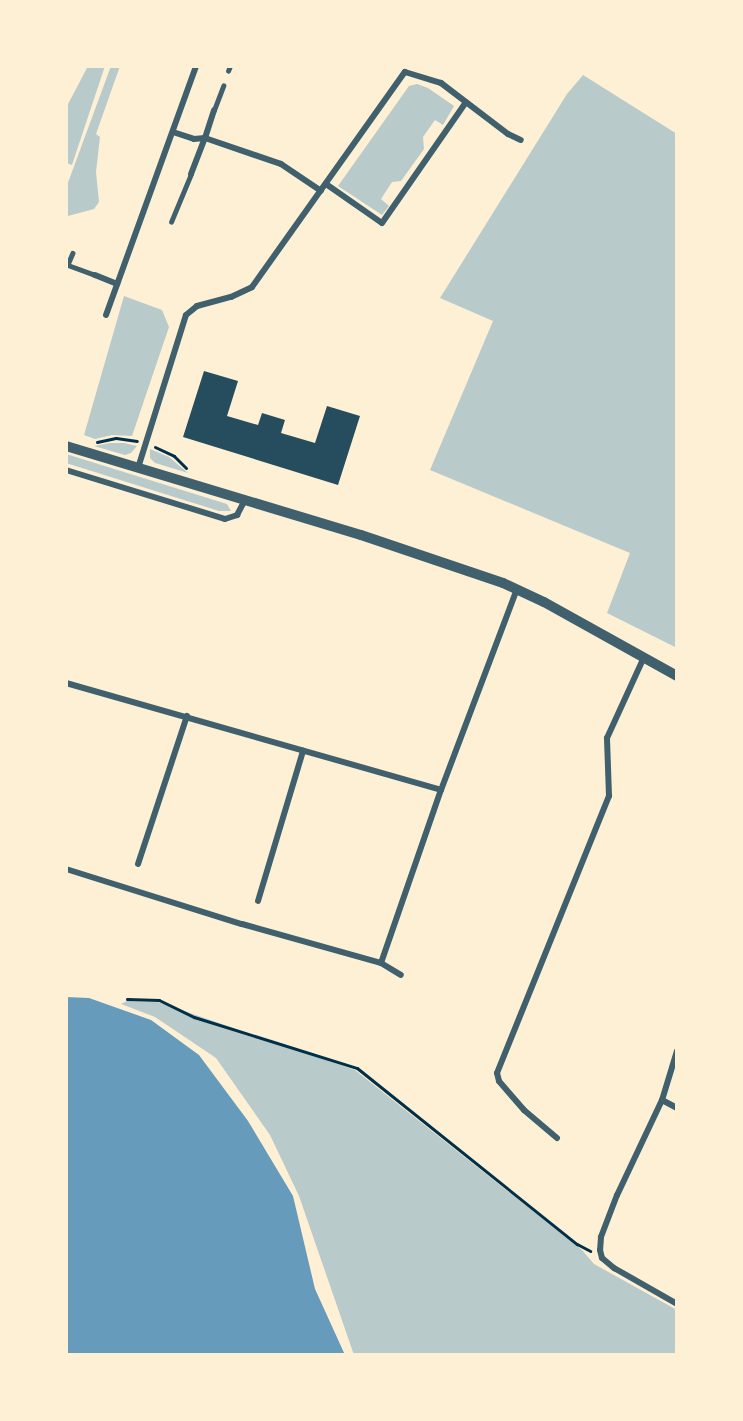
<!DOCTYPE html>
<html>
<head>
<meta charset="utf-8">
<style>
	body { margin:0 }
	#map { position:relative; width:743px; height:1421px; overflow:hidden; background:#fdf0d5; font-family:Figtree,sans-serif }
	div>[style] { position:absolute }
	.green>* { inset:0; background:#b9caca }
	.water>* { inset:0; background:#669bbc }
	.building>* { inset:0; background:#264d5e }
	.path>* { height:3px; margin:-1.5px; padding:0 1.5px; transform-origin:1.5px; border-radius:1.5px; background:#003049 }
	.service>* { height:4.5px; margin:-2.25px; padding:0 2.25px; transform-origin:2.25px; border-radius:2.25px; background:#3f606c }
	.minor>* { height:6px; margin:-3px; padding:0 3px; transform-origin:3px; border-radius:3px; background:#3f606c }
	.tertiary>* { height:10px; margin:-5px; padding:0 5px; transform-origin:5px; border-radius:5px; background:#3f606c }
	span { translate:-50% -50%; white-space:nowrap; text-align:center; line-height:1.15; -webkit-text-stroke:5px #fdf0d5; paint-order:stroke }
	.frame { position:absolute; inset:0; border:68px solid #fdf0d5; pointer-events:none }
</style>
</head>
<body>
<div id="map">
	<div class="green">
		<div style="clip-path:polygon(88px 66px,105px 66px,72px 165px,66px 163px,66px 108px)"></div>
		<div style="clip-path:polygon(111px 66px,120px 66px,96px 134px,100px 137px,96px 172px,99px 202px,94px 209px,68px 216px,66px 222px,66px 188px)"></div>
		<div style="clip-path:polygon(583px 75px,677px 134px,677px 648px,607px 613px,630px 553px,430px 470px,493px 321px,440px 298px,567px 94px)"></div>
		<div style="clip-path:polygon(417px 84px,428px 88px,454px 106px,443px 125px,435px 120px,423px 137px,424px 149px,401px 181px,392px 182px,381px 199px,389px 206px,382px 215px,338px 186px,409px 86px)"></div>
		<div style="clip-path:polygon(124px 296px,162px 310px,169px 327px,132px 436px,112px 435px,95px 439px,84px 435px)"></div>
		<div style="clip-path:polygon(110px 443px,124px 443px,137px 446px,131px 453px,125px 455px,94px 446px)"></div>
		<div style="clip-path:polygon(150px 449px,169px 457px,188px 473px,155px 463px,150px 458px)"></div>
		<div style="clip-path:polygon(66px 454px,227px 504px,231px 511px,219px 511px,66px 463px)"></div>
		<div style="clip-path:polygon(127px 1001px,158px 1002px,355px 1070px,582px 1250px,594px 1264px,677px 1310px,677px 1355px,354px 1355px,299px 1196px,270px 1135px,216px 1058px,155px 1017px,121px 1004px)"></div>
	</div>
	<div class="water">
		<div style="clip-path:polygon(66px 997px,89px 998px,151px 1020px,199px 1055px,248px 1121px,293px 1196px,315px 1289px,345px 1355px,66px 1355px)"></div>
	</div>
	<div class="building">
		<div style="clip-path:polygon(204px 371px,238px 381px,227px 416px,258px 425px,262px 413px,285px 420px,281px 433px,315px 443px,327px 406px,360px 416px,338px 485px,183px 437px)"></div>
	</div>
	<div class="path">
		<div style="left:97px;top:442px;width:19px;rotate:-12deg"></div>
		<div style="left:116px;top:438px;width:21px;rotate:8deg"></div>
		<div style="left:155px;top:447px;width:21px;rotate:25deg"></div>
		<div style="left:174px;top:456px;width:17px;rotate:45deg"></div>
		<div style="left:127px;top:999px;width:32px;rotate:2deg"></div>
		<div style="left:159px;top:1000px;width:39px;rotate:26deg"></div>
		<div style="left:194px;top:1017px;width:171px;rotate:17.4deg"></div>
		<div style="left:357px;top:1068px;width:282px;rotate:38.7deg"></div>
		<div style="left:577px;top:1244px;width:15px;rotate:28deg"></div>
	</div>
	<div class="service">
		<div style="left:228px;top:71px;width:5px;rotate:-68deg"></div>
		<div style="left:214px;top:110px;width:26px;rotate:-69deg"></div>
		<div style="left:171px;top:222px;width:52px;rotate:-67.4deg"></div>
		<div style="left:73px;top:253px;width:13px;rotate:113deg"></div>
		<div style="left:68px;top:265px;width:29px;rotate:20deg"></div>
	</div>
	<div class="minor">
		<div style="left:405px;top:72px;width:38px;rotate:17deg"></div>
		<div style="left:441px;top:83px;width:84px;rotate:37.3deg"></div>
		<div style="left:508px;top:134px;width:14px;rotate:25deg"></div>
		<div style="left:173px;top:132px;width:22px;rotate:18deg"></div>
		<div style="left:194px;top:139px;width:11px;rotate:-5deg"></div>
		<div style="left:205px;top:138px;width:29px;rotate:-72deg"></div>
		<div style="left:191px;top:174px;width:39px;rotate:-69deg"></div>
		<div style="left:205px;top:138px;width:80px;rotate:18.9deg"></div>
		<div style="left:281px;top:164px;width:48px;rotate:34deg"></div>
		<div style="left:326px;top:184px;width:68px;rotate:34.9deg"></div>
		<div style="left:382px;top:223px;width:147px;rotate:-55.2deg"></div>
		<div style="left:95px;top:275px;width:24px;rotate:22deg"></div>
		<div style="left:106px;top:315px;width:265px;rotate:-70.1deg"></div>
		<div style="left:138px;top:468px;width:160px;rotate:-72.6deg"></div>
		<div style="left:186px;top:315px;width:14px;rotate:-39deg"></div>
		<div style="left:197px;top:306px;width:35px;rotate:-15deg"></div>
		<div style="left:231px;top:297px;width:23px;rotate:-25deg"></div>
		<div style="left:252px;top:287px;width:264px;rotate:-54.6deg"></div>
		<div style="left:66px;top:470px;width:166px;rotate:17.1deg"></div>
		<div style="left:225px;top:519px;width:13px;rotate:-18deg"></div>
		<div style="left:237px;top:515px;width:17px;rotate:-62deg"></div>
		<div style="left:66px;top:683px;width:390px;rotate:15.9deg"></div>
		<div style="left:138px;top:864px;width:156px;rotate:-71.7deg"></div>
		<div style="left:66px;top:869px;width:184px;rotate:17.4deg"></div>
		<div style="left:242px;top:924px;width:144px;rotate:15.7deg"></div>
		<div style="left:381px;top:963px;width:23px;rotate:31deg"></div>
		<div style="left:258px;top:901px;width:157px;rotate:-73.3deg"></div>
		<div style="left:381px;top:963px;width:183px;rotate:-70.9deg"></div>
		<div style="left:441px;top:790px;width:215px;rotate:-69.3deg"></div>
		<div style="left:677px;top:1051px;width:51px;rotate:107deg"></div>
		<div style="left:662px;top:1100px;width:105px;rotate:115.3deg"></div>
		<div style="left:617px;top:1195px;width:45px;rotate:110.9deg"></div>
		<div style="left:601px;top:1237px;width:13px;rotate:94deg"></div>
		<div style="left:600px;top:1250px;width:8px;rotate:76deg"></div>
		<div style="left:602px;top:1258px;width:16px;rotate:40deg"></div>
		<div style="left:614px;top:1268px;width:73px;rotate:29.7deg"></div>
		<div style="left:662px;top:1100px;width:17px;rotate:28deg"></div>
		<div style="left:557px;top:1138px;width:43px;rotate:-139.7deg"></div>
		<div style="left:524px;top:1110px;width:38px;rotate:-131deg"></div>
		<div style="left:499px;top:1081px;width:8px;rotate:-104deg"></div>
		<div style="left:497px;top:1073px;width:299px;rotate:-68deg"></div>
		<div style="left:609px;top:796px;width:58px;rotate:-92deg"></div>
		<div style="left:607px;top:738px;width:89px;rotate:-65.4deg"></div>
	</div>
	<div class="tertiary">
		<div style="left:66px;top:446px;width:308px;rotate:16.8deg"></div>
		<div style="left:361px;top:535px;width:150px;rotate:18.7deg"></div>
		<div style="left:503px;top:583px;width:45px;rotate:24.9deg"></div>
		<div style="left:544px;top:602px;width:152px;rotate:29.1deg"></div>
	</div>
	<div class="frame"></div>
</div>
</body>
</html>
